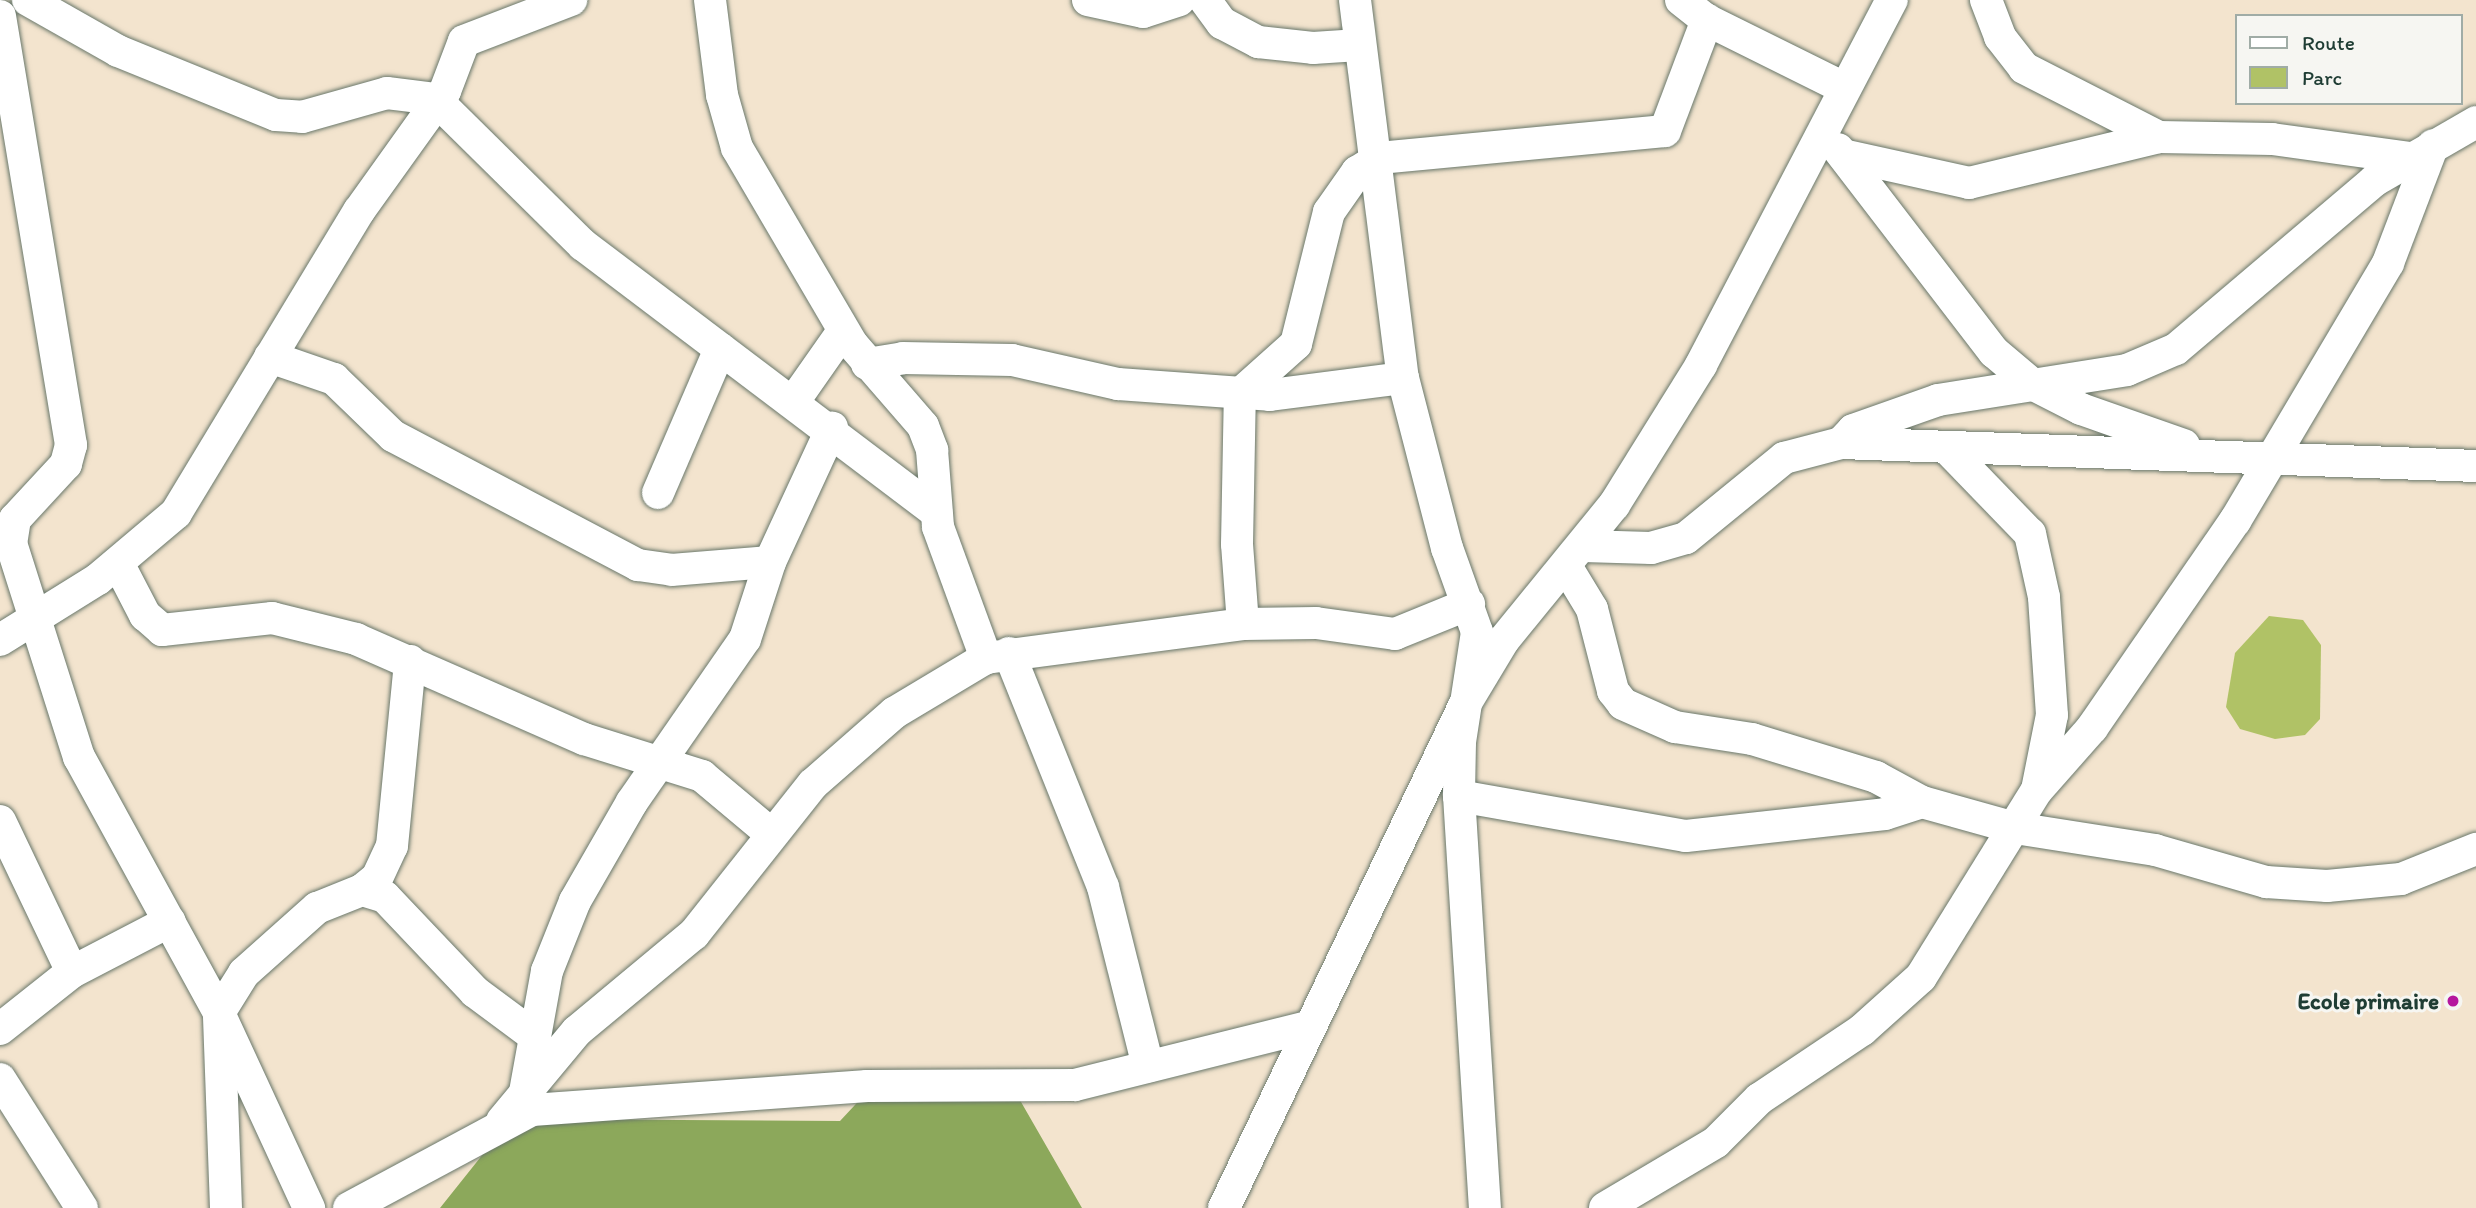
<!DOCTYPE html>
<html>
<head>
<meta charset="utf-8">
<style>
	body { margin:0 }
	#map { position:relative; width:2476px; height:1208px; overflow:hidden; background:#f3e4ce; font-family:Itim,sans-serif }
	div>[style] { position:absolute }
	.green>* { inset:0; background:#b0c266 }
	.forest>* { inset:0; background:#8ca85b }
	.roads { filter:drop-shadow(0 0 2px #69776a) drop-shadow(0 0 2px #69776a) }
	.minor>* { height:32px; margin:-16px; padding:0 16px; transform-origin:16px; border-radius:16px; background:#fff }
	.dots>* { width:19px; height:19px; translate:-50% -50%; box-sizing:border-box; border:4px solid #f6f6f2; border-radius:50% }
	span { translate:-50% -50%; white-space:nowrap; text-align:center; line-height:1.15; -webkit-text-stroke:6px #f6f6f2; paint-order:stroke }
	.poi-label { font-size:23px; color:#1f3d34; font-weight:700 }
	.right { translate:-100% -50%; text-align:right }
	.legend { position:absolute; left:2235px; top:14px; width:228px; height:91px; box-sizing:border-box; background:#f6f6f2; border:2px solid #a0aca6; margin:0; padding:9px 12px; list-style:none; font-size:21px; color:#1f3d34 }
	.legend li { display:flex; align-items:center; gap:14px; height:35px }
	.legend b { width:35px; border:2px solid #a0aca6 }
</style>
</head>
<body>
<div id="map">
	<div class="green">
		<div style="clip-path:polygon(2269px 616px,2303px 620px,2321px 645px,2320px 719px,2305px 735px,2275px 739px,2240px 729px,2226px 707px,2235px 653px)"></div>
	</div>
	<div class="forest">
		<div style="clip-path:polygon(868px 1091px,1017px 1095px,1082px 1208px,440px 1208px,511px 1119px,840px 1121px)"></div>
	</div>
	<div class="roads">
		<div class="minor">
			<div style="left:28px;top:0;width:103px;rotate:29.5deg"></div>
			<div style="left:118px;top:51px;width:170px;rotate:22.1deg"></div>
			<div style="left:276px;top:115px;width:26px;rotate:4deg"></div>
			<div style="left:302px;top:117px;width:88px;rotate:-15.8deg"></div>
			<div style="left:387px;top:93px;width:48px;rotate:7.1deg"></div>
			<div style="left:435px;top:99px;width:208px;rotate:44.6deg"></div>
			<div style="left:583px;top:245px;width:443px;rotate:37.1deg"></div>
			<div style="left:710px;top:0;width:96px;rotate:82.8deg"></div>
			<div style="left:722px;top:95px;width:55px;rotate:74.2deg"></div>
			<div style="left:737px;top:148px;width:227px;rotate:59.6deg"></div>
			<div style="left:852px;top:344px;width:108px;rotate:49.1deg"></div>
			<div style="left:923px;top:426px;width:26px;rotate:69deg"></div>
			<div style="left:932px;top:450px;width:77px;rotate:85.5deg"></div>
			<div style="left:938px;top:527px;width:140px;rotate:69.9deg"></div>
			<div style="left:1088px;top:0;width:56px;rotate:12.3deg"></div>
			<div style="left:1143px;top:12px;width:38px;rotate:-18deg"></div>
			<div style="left:1205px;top:0;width:29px;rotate:54deg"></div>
			<div style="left:1222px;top:23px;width:41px;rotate:27.8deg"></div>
			<div style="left:1258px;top:42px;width:55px;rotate:6.2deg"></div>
			<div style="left:1313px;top:48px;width:46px;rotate:-3.7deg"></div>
			<div style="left:1355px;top:0;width:381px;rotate:82.8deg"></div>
			<div style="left:1403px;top:378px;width:176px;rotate:75.5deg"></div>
			<div style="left:1447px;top:548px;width:89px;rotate:70.3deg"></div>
			<div style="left:1477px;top:632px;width:111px;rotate:98.8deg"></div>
			<div style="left:1460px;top:742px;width:54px;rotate:91.1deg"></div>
			<div style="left:1459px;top:796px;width:413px;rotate:86.4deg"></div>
			<div style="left:1681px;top:0;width:33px;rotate:38deg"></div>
			<div style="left:1707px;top:20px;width:151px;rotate:26.4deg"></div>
			<div style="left:1986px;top:0;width:40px;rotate:69deg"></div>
			<div style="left:2000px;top:37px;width:39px;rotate:52deg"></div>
			<div style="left:2024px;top:68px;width:152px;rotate:27.1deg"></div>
			<div style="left:0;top:16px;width:435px;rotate:80.6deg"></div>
			<div style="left:71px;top:445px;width:20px;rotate:105deg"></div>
			<div style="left:66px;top:464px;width:75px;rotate:132.8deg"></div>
			<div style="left:15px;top:519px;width:24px;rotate:99deg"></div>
			<div style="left:11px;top:543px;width:225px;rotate:72.4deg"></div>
			<div style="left:79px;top:757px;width:292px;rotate:61.3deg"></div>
			<div style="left:219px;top:1013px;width:215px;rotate:65.2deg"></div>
			<div style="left:1838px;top:149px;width:256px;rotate:52.5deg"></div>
			<div style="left:1994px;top:352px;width:50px;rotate:40.1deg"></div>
			<div style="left:2032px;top:384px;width:55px;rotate:27deg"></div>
			<div style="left:2081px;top:409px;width:109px;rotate:19.3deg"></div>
			<div style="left:1843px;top:155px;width:129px;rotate:12.5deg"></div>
			<div style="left:1969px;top:183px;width:195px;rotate:-13.6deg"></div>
			<div style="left:2159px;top:137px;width:113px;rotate:1deg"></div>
			<div style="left:2272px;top:139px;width:138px;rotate:7.9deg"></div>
			<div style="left:270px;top:357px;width:68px;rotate:19deg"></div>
			<div style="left:334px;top:379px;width:82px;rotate:44deg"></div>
			<div style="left:393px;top:436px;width:277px;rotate:27.8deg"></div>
			<div style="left:638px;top:565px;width:34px;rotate:8deg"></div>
			<div style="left:672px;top:570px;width:98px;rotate:-4.7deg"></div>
			<div style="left:867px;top:364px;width:36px;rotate:-9deg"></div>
			<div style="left:903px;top:358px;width:109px;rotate:1.1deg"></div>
			<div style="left:1012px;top:360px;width:109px;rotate:12.8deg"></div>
			<div style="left:1118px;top:384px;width:152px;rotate:4.1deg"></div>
			<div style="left:1270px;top:395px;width:134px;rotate:-7.3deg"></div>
			<div style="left:794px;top:401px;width:85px;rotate:-55deg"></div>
			<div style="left:1842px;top:442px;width:16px;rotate:-47deg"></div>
			<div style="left:1853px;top:430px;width:90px;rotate:-19.4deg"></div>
			<div style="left:1938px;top:400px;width:191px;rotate:-9deg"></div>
			<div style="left:2127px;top:370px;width:53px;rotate:-23.2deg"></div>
			<div style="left:2176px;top:349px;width:260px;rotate:-40.3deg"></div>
			<div style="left:2374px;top:181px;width:118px;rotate:-30deg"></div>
			<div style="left:658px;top:493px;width:157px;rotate:-66.7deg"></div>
			<div style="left:1583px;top:546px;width:68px;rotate:1.7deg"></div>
			<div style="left:1651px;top:548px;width:36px;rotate:-16deg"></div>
			<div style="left:1686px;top:538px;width:127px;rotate:-39.2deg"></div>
			<div style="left:1784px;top:458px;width:59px;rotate:-14.7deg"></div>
			<div style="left:1841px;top:443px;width:635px;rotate:2.07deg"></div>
			<div style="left:118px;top:563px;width:59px;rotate:62.6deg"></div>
			<div style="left:145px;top:615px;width:23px;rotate:41deg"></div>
			<div style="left:162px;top:630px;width:111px;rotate:-6.2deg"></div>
			<div style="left:272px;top:618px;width:87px;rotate:14deg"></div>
			<div style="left:356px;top:639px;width:249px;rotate:23.7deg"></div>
			<div style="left:584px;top:739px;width:124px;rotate:17.4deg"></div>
			<div style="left:702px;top:776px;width:90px;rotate:40deg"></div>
			<div style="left:1566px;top:566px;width:50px;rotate:58.8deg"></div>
			<div style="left:1592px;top:609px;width:85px;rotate:75.6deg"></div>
			<div style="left:1613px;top:691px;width:16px;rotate:52deg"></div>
			<div style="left:1623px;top:704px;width:57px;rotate:23.9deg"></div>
			<div style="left:1675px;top:727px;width:78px;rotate:8.9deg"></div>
			<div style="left:1752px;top:739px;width:130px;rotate:17deg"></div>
			<div style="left:1876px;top:777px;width:52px;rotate:28.5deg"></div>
			<div style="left:1243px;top:624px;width:80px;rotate:-94.3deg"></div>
			<div style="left:1237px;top:544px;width:150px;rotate:-88.9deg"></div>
			<div style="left:1240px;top:394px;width:75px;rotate:-41.8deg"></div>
			<div style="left:1296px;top:344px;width:136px;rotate:-76deg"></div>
			<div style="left:1329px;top:212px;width:49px;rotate:-55deg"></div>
			<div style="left:1357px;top:172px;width:26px;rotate:-32deg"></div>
			<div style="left:1379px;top:158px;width:287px;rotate:-5.4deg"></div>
			<div style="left:1665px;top:131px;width:119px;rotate:-69.3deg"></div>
			<div style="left:0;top:640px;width:115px;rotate:-31.9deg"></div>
			<div style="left:98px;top:579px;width:102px;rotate:-40.2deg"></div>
			<div style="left:176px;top:513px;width:353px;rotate:-58.8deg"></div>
			<div style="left:359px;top:211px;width:148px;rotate:-54.4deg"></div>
			<div style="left:445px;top:91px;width:53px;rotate:-69.2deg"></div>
			<div style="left:464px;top:41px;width:115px;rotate:-21deg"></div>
			<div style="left:1009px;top:653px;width:252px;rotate:68.1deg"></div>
			<div style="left:1103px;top:887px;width:185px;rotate:75.9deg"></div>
			<div style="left:2040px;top:787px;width:79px;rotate:-48.6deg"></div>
			<div style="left:2092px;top:728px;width:252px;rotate:-55.4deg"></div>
			<div style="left:2235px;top:521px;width:300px;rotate:-59.3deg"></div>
			<div style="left:2388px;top:263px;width:126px;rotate:-69.1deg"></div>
			<div style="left:1459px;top:796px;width:230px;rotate:10deg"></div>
			<div style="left:1686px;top:836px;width:200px;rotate:-6.3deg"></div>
			<div style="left:1885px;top:814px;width:39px;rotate:-18deg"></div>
			<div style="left:1922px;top:802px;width:97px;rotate:15.6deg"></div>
			<div style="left:2015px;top:828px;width:142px;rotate:8.9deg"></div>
			<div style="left:2155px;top:850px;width:116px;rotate:16.1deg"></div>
			<div style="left:2266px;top:882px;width:61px;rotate:3.8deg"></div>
			<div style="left:2327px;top:886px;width:74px;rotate:-5.4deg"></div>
			<div style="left:2401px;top:879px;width:81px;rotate:-21.8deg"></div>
			<div style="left:0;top:821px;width:167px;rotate:64.5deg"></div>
			<div style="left:362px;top:890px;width:19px;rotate:-39deg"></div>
			<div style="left:377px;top:878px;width:35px;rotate:-65deg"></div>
			<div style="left:392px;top:846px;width:186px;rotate:-84.4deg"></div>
			<div style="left:0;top:1029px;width:92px;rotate:-38.4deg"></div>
			<div style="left:72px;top:972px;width:110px;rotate:-27.5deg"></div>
			<div style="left:0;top:1079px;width:153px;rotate:57.6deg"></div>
			<div style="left:525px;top:1092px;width:123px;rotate:-79.7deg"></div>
			<div style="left:547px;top:971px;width:75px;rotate:-68.2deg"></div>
			<div style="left:575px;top:901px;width:114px;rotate:-60.1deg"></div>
			<div style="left:632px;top:802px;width:198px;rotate:-55.3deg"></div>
			<div style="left:745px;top:639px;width:81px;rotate:-72deg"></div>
			<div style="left:770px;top:562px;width:148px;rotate:-65.2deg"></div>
			<div style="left:502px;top:1121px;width:117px;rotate:-50.2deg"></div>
			<div style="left:577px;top:1031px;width:152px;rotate:-39.7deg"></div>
			<div style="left:694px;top:934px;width:191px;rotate:-51.6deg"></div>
			<div style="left:813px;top:784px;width:108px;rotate:-41.2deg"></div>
			<div style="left:894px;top:713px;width:107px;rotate:-30.9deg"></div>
			<div style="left:986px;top:658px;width:259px;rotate:-7.5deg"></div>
			<div style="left:1243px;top:624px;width:73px;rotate:-0.8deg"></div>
			<div style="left:1316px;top:623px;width:80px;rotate:7.9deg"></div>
			<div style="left:1395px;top:634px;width:80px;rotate:-22.1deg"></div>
			<div style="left:226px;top:1208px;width:195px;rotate:-92.1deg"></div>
			<div style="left:219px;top:1013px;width:47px;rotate:-58deg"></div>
			<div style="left:244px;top:973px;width:98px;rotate:-41.7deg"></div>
			<div style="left:317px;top:908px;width:48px;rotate:-21.8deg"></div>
			<div style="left:362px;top:890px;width:24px;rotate:17deg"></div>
			<div style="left:385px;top:897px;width:131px;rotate:46.5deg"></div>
			<div style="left:475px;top:992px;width:72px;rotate:36.6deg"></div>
			<div style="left:349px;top:1208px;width:208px;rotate:-28.2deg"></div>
			<div style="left:532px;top:1110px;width:336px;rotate:-4.1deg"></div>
			<div style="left:867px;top:1086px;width:208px;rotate:-0.3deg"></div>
			<div style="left:1075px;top:1085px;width:239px;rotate:-14deg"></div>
			<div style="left:1224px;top:1208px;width:556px;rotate:-64.45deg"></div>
			<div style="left:1464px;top:706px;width:76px;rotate:-59deg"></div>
			<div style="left:1503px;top:641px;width:176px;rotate:-50.8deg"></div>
			<div style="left:1614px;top:505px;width:165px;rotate:-58.1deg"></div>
			<div style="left:1701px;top:365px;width:412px;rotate:-62.4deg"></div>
			<div style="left:1605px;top:1208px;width:129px;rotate:-30.7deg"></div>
			<div style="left:1716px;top:1142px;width:61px;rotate:-45deg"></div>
			<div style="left:1759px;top:1099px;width:124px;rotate:-33.8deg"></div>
			<div style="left:1862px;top:1030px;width:79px;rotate:-41.9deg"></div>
			<div style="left:1921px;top:977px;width:220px;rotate:-58.2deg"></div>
			<div style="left:2037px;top:790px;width:76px;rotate:-78.7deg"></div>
			<div style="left:2052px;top:715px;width:118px;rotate:-93.9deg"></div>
			<div style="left:2044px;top:597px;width:65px;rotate:-102.5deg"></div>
			<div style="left:2030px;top:534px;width:118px;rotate:-134deg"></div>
		</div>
	</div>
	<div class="dots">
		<div style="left:2453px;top:1001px;background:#b5179e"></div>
	</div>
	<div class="poi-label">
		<span class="right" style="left:2439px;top:1001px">Ecole primaire</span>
	</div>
	<ul class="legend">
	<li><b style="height:9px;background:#fff"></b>Route</li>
	<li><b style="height:19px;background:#b0c266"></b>Parc</li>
	</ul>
</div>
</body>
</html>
